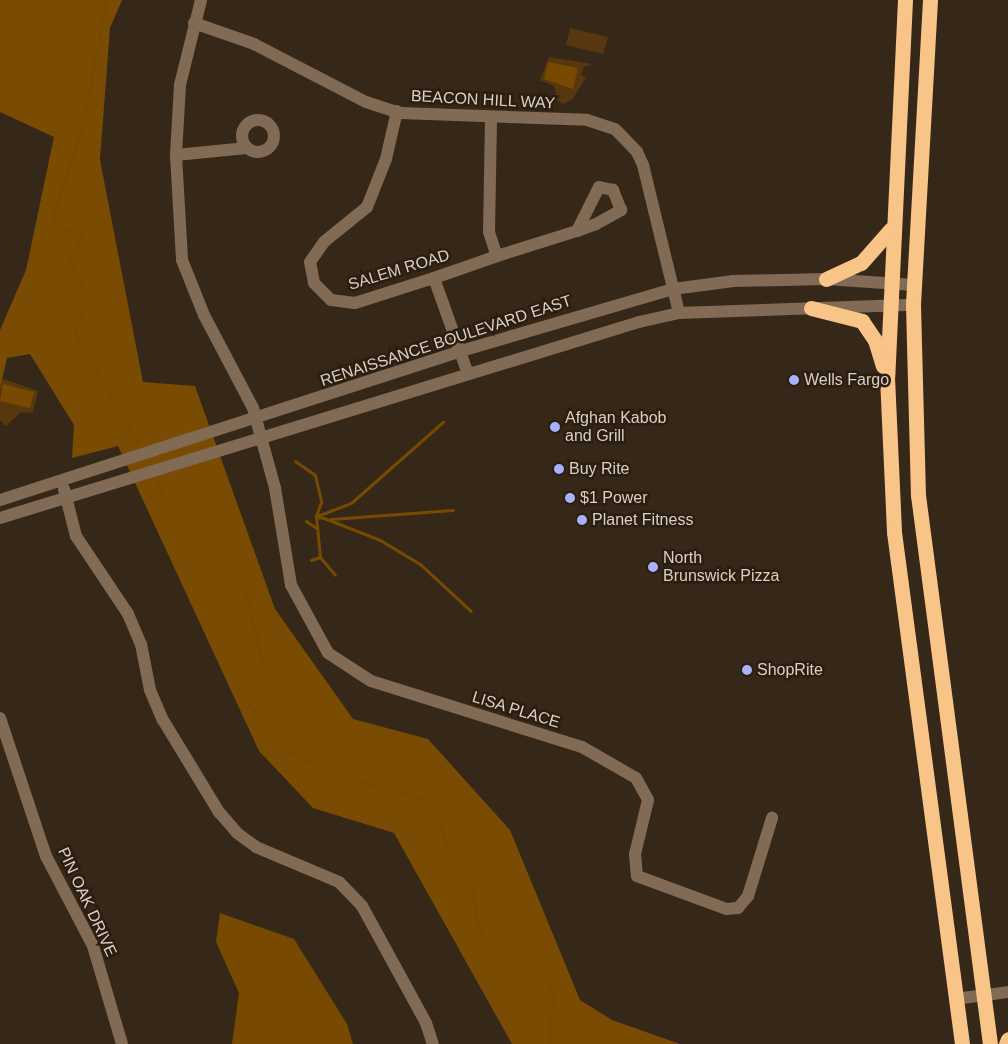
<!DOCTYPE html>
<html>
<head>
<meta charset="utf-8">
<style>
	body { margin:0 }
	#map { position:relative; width:1008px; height:1044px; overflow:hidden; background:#362819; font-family:Arial,sans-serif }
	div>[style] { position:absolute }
	.green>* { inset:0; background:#56370e }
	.forest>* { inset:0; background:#794b03 }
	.water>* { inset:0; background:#784a01 }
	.stream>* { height:3px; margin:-1.5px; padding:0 1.5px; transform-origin:1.5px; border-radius:1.5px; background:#784a01 }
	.minor>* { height:12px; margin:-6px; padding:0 6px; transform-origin:6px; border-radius:6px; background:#816b54 }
	.minor>.ring { margin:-6px; padding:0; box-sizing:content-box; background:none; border:12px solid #816b54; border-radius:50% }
	.highway>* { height:15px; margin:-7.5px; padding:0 7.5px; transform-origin:7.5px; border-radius:7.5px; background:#f9c488 }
	.dots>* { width:14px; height:14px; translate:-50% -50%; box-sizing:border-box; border:2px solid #2c1e0f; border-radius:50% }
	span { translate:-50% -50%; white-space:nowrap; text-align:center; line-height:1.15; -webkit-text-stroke:5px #2c1e0f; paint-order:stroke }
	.street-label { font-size:16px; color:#d9d0c7 }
	.poi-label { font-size:16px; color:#d9d0c7 }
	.left { translate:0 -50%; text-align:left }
</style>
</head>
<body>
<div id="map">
	<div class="green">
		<div style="clip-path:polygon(570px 28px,608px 37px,603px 54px,566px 45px)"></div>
		<div style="clip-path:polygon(549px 57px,592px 64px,584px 67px,581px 75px,586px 77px,573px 99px,563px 104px,557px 100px,554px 86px,540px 80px)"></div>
		<div style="clip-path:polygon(4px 379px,38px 391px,33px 412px,20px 413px,6px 426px,0 420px,0 380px)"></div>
	</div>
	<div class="forest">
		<div style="clip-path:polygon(0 0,122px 0,110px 28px,100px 160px,143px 382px,195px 386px,275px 609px,353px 719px,428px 739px,510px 830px,580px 1000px,612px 1020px,680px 1044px,512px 1044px,394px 833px,313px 808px,259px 751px,118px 446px,72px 458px,74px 425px,30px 354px,7px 358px,0 388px,0 330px,26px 270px,54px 137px,0 112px)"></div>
	</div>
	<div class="water">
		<div style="clip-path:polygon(548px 62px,578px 68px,573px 89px,544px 79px)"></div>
		<div style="clip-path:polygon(3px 384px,34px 392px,30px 408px,0 401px)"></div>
		<div style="clip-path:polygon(220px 913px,294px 939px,347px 1024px,353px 1044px,232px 1044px,239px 993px,216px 942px)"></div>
	</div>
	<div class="stream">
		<div style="left:106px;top:0;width:121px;rotate:100.5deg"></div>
		<div style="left:84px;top:119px;width:104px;rotate:107.9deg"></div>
		<div style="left:52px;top:218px;width:15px;rotate:48deg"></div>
		<div style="left:62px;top:229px;width:20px;rotate:9deg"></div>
		<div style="left:82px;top:232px;width:21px;rotate:107deg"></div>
		<div style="left:76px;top:252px;width:11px;rotate:131deg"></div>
		<div style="left:69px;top:260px;width:30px;rotate:64deg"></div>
		<div style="left:82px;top:287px;width:24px;rotate:90deg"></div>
		<div style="left:82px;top:311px;width:22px;rotate:112deg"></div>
		<div style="left:74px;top:331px;width:130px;rotate:60.5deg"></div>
		<div style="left:295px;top:461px;width:24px;rotate:35deg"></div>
		<div style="left:315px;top:475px;width:28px;rotate:77deg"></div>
		<div style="left:321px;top:502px;width:15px;rotate:110deg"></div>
		<div style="left:157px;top:482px;width:27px;rotate:66deg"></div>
		<div style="left:168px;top:507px;width:116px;rotate:47.8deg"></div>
		<div style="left:246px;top:593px;width:70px;rotate:76.8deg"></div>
		<div style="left:262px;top:661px;width:30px;rotate:139deg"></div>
		<div style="left:239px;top:681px;width:10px;rotate:90deg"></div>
		<div style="left:239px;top:691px;width:75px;rotate:52.1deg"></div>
		<div style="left:285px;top:750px;width:63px;rotate:25.3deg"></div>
		<div style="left:342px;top:777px;width:82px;rotate:14.9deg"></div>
		<div style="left:421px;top:798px;width:20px;rotate:37deg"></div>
		<div style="left:437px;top:810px;width:41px;rotate:74.6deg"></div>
		<div style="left:448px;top:850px;width:44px;rotate:55.2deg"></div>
		<div style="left:473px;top:886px;width:30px;rotate:86deg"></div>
		<div style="left:475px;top:916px;width:23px;rotate:67deg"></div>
		<div style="left:484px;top:937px;width:75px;rotate:34.1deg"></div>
		<div style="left:546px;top:979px;width:15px;rotate:62deg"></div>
		<div style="left:553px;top:992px;width:52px;rotate:94.4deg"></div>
		<div style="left:317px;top:516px;width:36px;rotate:-21deg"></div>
		<div style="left:351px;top:503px;width:123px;rotate:-41.4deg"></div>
		<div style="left:331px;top:519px;width:122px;rotate:-4.2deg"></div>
		<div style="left:306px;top:521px;width:11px;rotate:34deg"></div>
		<div style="left:320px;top:557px;width:23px;rotate:50deg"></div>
		<div style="left:311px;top:560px;width:9px;rotate:-18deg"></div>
		<div style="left:320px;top:557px;width:40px;rotate:-95.7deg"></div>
		<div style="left:316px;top:517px;width:8px;rotate:7deg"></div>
		<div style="left:324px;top:518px;width:60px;rotate:21.4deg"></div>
		<div style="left:380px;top:540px;width:47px;rotate:31deg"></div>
		<div style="left:420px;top:564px;width:69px;rotate:42.7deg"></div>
	</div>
	<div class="minor">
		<div style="left:201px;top:0;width:88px;rotate:103.9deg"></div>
		<div style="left:180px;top:85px;width:70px;rotate:93.3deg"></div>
		<div style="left:176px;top:155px;width:105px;rotate:86.7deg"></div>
		<div style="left:182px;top:260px;width:59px;rotate:68.2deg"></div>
		<div style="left:204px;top:315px;width:105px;rotate:62.2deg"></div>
		<div style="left:253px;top:408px;width:83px;rotate:74.6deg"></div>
		<div style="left:275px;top:488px;width:98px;rotate:80.6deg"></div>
		<div style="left:291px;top:585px;width:77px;rotate:61.4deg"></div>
		<div style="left:328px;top:653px;width:51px;rotate:33.1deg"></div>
		<div style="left:371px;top:681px;width:221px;rotate:17.4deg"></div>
		<div style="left:582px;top:747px;width:62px;rotate:29.9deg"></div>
		<div style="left:636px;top:778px;width:25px;rotate:61deg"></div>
		<div style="left:648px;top:800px;width:56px;rotate:103.5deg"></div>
		<div style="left:635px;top:854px;width:22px;rotate:85deg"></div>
		<div style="left:637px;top:876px;width:95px;rotate:20.3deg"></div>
		<div style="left:726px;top:909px;width:12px;rotate:-5deg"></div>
		<div style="left:738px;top:908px;width:16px;rotate:-50deg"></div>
		<div style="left:748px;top:896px;width:82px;rotate:-72.9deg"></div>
		<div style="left:194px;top:23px;width:64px;rotate:19.3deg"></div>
		<div style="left:254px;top:44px;width:126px;rotate:27.4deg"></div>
		<div style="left:366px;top:102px;width:36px;rotate:18deg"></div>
		<div style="left:400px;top:113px;width:187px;rotate:2.1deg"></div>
		<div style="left:587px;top:120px;width:29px;rotate:18deg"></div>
		<div style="left:615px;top:129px;width:32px;rotate:46deg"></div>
		<div style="left:637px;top:152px;width:14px;rotate:65deg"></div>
		<div style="left:643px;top:165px;width:152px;rotate:76.3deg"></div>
		<div style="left:397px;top:111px;width:49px;rotate:102.9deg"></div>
		<div style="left:386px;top:159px;width:52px;rotate:111.6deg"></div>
		<div style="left:367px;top:207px;width:55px;rotate:140.9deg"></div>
		<div style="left:324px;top:242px;width:24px;rotate:125deg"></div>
		<div style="left:310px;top:262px;width:21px;rotate:79deg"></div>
		<div style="left:314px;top:283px;width:24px;rotate:45deg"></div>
		<div style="left:331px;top:300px;width:24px;rotate:7deg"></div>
		<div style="left:355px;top:303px;width:83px;rotate:-17.6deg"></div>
		<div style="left:434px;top:278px;width:67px;rotate:-19.2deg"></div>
		<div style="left:497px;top:256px;width:84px;rotate:-17.4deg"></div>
		<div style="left:577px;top:231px;width:20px;rotate:-20deg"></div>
		<div style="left:596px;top:224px;width:29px;rotate:-29deg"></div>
		<div style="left:621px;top:210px;width:22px;rotate:-112deg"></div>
		<div style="left:613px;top:190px;width:14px;rotate:-168deg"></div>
		<div style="left:599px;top:187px;width:49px;rotate:116.6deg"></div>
		<div style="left:491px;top:119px;width:113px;rotate:91deg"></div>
		<div style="left:489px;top:232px;width:25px;rotate:72deg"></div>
		<div class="ring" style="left:242px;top:120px;width:20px;height:20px"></div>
		<div style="left:176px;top:155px;width:71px;rotate:-5.6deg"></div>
		<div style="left:434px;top:278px;width:99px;rotate:70.5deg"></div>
		<div style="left:64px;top:489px;width:49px;rotate:75.7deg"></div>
		<div style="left:76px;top:536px;width:94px;rotate:56.3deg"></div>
		<div style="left:128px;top:614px;width:33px;rotate:67deg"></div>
		<div style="left:141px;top:644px;width:47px;rotate:78.9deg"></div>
		<div style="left:150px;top:690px;width:33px;rotate:67deg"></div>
		<div style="left:163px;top:720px;width:108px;rotate:58.7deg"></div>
		<div style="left:219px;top:812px;width:28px;rotate:49deg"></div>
		<div style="left:237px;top:833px;width:24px;rotate:36deg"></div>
		<div style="left:256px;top:847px;width:90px;rotate:22.9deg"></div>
		<div style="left:339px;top:882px;width:33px;rotate:46deg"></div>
		<div style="left:362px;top:906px;width:133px;rotate:61.3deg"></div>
		<div style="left:426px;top:1023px;width:22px;rotate:72deg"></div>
		<div style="left:0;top:500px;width:484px;rotate:-17.9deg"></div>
		<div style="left:461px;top:351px;width:221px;rotate:-16.3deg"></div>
		<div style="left:673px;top:289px;width:61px;rotate:-7.6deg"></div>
		<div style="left:733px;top:281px;width:93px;rotate:-1.2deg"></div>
		<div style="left:826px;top:279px;width:88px;rotate:3.9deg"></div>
		<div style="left:0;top:518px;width:668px;rotate:-17.05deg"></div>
		<div style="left:639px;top:322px;width:41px;rotate:-12.7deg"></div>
		<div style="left:679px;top:313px;width:234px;rotate:-2deg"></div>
		<div style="left:0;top:718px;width:145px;rotate:71.6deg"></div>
		<div style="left:46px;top:856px;width:102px;rotate:62.4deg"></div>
		<div style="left:93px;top:946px;width:102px;rotate:73.5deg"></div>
		<div style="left:955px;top:999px;width:53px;rotate:-7.5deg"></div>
	</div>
	<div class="highway">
		<div style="left:905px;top:0;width:377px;rotate:92.7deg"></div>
		<div style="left:887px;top:377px;width:155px;rotate:87.4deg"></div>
		<div style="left:894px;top:532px;width:516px;rotate:82.43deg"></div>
		<div style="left:930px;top:0;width:305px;rotate:93.2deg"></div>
		<div style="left:913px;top:305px;width:190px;rotate:88.5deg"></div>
		<div style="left:918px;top:495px;width:554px;rotate:82.53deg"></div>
		<div style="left:826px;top:279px;width:38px;rotate:-25deg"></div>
		<div style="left:861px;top:263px;width:45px;rotate:-48.6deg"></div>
		<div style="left:811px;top:308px;width:53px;rotate:14.3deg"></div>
		<div style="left:862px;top:321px;width:23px;rotate:56deg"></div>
		<div style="left:875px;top:340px;width:27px;rotate:73deg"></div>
		<div style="left:1006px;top:1044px;width:5px;rotate:-68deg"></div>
	</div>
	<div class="dots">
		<div style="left:794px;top:380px;background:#a9b0fc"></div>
		<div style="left:555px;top:427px;background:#a9b0fc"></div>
		<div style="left:559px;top:469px;background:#a9b0fc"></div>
		<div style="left:570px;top:498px;background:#a9b0fc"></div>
		<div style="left:582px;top:520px;background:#a9b0fc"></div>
		<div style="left:653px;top:567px;background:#a9b0fc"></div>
		<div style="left:747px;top:670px;background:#a9b0fc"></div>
	</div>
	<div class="street-label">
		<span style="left:483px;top:100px;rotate:3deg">BEACON HILL WAY</span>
		<span style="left:399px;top:270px;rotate:-17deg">SALEM ROAD</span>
		<span style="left:446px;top:341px;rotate:-18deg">RENAISSANCE BOULEVARD EAST</span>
		<span style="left:516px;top:710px;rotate:17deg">LISA PLACE</span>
		<span style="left:87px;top:902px;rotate:65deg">PIN OAK DRIVE</span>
	</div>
	<div class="poi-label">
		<span class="left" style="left:804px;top:380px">Wells Fargo</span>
		<span class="left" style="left:565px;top:427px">Afghan Kabob<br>and Grill</span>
		<span class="left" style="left:569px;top:469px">Buy Rite</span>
		<span class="left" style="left:580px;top:498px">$1 Power</span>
		<span class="left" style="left:592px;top:520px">Planet Fitness</span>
		<span class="left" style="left:663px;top:567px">North<br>Brunswick Pizza</span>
		<span class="left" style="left:757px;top:670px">ShopRite</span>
	</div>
</div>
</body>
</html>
